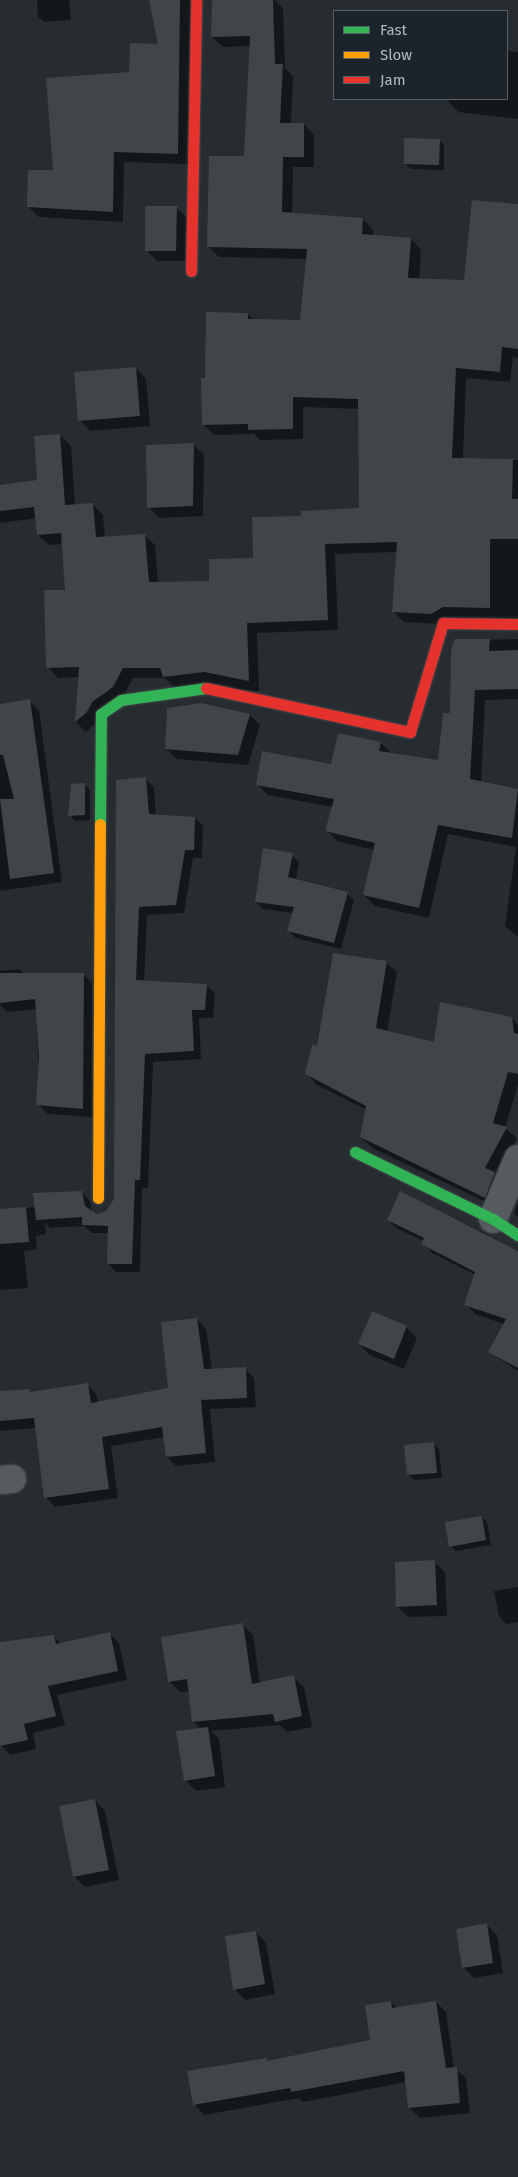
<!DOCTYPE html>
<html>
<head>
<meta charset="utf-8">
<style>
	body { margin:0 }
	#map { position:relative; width:518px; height:2177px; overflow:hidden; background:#262c30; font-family:"Fira Sans",sans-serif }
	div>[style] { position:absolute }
	.shadow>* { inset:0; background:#0007 }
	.building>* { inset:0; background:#3f4548 }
	.roads { filter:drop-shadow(0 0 1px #44484b) drop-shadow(0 0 1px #44484b) }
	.street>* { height:28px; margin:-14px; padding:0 14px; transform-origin:14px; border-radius:14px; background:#555b5f }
	.fast>* { height:11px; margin:-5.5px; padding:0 5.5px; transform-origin:5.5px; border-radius:5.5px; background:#30b455 }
	.slow>* { height:11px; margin:-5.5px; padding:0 5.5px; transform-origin:5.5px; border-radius:5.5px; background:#ff9f0a }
	.jam>* { height:11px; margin:-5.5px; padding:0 5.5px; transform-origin:5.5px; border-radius:5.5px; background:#e5322d }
	span { translate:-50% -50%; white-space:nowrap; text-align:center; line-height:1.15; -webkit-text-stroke:4px #1a242a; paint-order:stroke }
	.legend { position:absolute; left:333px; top:10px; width:175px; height:90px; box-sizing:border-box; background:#1a242a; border:1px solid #566067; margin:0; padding:6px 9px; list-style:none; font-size:15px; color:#afbac2 }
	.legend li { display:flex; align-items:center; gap:10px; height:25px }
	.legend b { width:25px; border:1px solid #566067 }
</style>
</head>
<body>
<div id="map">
	<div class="shadow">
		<div style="clip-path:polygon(37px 0,69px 0,71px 20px,44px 22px,38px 17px)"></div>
		<div style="clip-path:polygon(157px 0,198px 0,188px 164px,124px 162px,123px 222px,39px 217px,28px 206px,130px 73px,160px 46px)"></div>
		<div style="clip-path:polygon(evenodd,212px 0,275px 0,283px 9px,285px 68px,293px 76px,291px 124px,304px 124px,314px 135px,314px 167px,293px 167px,292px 214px,363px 219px,373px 230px,373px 236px,411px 239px,421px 250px,419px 280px,465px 282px,518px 211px,518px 358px,513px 357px,510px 382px,466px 378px,463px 459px,518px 460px,518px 620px,442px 624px,404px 622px,394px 612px,397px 552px,335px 554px,338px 630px,257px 633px,259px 691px,174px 687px,165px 678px,133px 678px,123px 697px,86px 732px,76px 722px,79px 677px,58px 678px,48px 667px,66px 591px,63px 544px,49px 545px,38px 535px,37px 518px,0 523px,0 486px,39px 482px,60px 435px,71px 446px,75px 506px,92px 504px,103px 515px,105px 539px,144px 535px,155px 545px,158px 583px,211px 582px,254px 559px,302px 517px,360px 509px,360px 409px,303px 407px,303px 439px,260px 440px,254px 434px,214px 435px,203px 424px,206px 379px,248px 314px,254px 320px,301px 322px,307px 259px,219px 257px,208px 246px,245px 157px,250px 46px,223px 47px,212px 37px,212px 0,96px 696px,87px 714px,87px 709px,96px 696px)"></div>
		<div style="clip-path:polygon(507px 51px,518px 52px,518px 119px,458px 112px,446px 99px,507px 99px)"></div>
		<div style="clip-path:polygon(439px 140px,444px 145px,444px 170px,411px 169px,405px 164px)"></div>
		<div style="clip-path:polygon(176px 207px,187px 218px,186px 261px,157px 261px,146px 250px)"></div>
		<div style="clip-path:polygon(136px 368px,146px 379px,150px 426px,90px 431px,80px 420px)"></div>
		<div style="clip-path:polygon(194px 445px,204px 455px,203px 516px,159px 518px,149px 507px)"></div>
		<div style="clip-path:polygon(518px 639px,518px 699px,485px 700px,481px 783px,518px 790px,518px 937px,505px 926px,516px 847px,448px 834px,429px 918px,375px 906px,364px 895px,374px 850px,337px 841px,327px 830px,333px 807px,268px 795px,257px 784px,332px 765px,381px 743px,391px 753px,439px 762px,451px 715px,455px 640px)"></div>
		<div style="clip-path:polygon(29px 701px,39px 710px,62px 882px,0 891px,0 705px)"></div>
		<div style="clip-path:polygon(250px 715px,260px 725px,248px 765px,177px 759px,166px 749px)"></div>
		<div style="clip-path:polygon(145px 779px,154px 787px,156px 816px,195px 818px,203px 826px,202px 858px,193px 858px,184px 913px,147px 915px,144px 982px,206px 985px,215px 994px,213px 1018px,199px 1018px,201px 1059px,153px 1062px,148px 1188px,142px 1188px,140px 1272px,116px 1272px,108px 1263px,109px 1233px,92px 1233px,84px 1226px,50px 1228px,45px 1223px,46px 1234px,36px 1236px,37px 1249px,24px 1251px,28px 1288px,0 1290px,0 1210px,36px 1207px,82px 1192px,90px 1201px,92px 1212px,97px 1215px,107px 1212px,115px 1199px)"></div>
		<div style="clip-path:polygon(84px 784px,90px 790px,90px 820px,75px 821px,70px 815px)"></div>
		<div style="clip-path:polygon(292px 855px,299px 862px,296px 880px,347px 893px,354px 900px,341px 949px,296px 938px,289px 931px,293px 913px,263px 909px,256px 902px)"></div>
		<div style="clip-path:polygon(386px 962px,397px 972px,387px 1032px,436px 1043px,511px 1018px,518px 1025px,518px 1085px,505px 1128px,517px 1138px,497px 1176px,496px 1207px,372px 1148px,361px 1137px,367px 1110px,317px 1085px,307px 1074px,318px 1048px)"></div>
		<div style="clip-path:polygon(19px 969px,24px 974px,83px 974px,92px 983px,92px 1117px,48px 1114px,39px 1105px,37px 1009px,7px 1012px,0 1005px,0 971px)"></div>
		<div style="clip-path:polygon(401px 1193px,485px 1234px,509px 1249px,518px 1250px,518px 1371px,489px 1352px,504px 1324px,475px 1314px,466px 1304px,476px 1275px,432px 1253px,424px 1241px,398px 1229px,388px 1220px)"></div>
		<div style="clip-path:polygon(518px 1203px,518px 1217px,514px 1213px)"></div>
		<div style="clip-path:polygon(197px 1319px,206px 1329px,212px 1370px,245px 1369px,254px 1378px,256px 1407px,210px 1409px,215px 1462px,176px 1466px,167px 1457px,165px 1437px,111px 1446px,118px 1498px,55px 1507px,46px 1497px,36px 1428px,0 1431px,0 1393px,29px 1390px,32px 1393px,87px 1384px,96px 1394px,98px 1402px,169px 1389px)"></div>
		<div style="clip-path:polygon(406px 1327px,417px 1338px,404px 1369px,370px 1355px,359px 1344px)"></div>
		<div style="clip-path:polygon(434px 1444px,439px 1449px,442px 1478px,414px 1480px,409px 1475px)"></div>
		<div style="clip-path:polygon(482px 1517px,487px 1522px,491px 1545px,456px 1551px,450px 1546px)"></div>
		<div style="clip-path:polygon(434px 1562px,445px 1572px,447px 1616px,408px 1617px,398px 1607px)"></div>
		<div style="clip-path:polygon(518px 1587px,518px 1622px,506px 1624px,499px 1616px,494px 1591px)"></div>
		<div style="clip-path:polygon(242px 1624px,253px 1635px,260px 1684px,293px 1677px,304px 1687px,312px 1727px,287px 1732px,280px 1725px,211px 1731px,219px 1739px,225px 1787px,196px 1791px,185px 1780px,201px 1729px,193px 1721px,190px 1691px,180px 1692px,170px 1682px)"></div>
		<div style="clip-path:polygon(109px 1633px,119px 1643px,127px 1680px,57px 1695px,65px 1725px,33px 1733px,36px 1749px,10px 1755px,0 1744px,0 1644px,54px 1636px,61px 1644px)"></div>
		<div style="clip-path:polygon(95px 1800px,105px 1811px,119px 1880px,85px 1887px,74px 1876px)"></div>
		<div style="clip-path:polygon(487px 1925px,497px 1935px,503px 1973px,474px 1978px,463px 1967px)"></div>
		<div style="clip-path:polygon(256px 1932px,266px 1943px,275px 1994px,245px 2000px,235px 1989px)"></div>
		<div style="clip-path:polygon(391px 2002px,397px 2008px,436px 2002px,446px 2012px,454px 2068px,466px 2078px,470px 2113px,420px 2118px,410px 2108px,407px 2082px,303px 2102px,299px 2098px,204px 2115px,194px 2104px,266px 2059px,269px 2062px,372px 2041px)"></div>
	</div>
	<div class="building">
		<div style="clip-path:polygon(149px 0,180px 0,178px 154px,114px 152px,113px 212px,27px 207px,28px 170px,53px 170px,46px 78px,129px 72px,130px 43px,158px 44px)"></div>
		<div style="clip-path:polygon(212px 0,273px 0,275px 64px,283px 64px,280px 123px,304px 123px,304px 157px,283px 157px,282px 212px,363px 218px,362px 234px,411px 238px,408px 278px,464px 280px,472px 200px,518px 204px,518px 349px,502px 347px,500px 372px,456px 368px,452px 458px,513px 459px,512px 499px,518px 499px,518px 539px,490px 539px,490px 608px,443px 607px,431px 614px,392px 612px,397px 542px,325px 544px,328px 620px,247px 623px,249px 681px,204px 672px,163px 677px,160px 668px,123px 668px,113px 687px,92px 702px,85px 714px,75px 722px,79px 667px,46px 668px,44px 590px,65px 590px,61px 533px,37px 535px,34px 507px,0 511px,0 485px,37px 480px,34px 436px,60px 434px,65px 505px,93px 503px,96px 537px,145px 534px,149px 582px,209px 581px,209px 559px,253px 558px,252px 517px,301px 516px,301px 511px,359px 508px,358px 399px,293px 397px,293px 429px,248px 430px,248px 424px,202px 425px,201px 378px,205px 378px,206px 312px,248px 313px,248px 319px,300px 320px,307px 249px,207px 247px,209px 156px,244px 156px,250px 36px,211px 37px)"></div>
		<div style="clip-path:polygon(404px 138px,440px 139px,439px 165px,404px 164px)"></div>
		<div style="clip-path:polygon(145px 206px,177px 206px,176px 251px,145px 251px)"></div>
		<div style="clip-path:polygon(136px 367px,140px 416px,78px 421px,74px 372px)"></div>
		<div style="clip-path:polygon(194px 443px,193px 506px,147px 508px,146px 445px)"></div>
		<div style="clip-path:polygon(455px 639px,490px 639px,489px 651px,518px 650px,518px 689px,475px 690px,470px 779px,518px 789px,512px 838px,438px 825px,419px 908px,363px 895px,375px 843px,325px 831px,334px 799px,256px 785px,262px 751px,331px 764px,338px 733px,381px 742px,379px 751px,438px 760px,443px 713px,450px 713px,451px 650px)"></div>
		<div style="clip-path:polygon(30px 699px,54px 873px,10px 879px,0 799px,14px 799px,3px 755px,0 755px,0 704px)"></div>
		<div style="clip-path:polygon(201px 703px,250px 714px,238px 755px,165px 749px,167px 708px)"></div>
		<div style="clip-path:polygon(146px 777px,149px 814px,195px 817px,194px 850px,185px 850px,176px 905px,139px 907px,136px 980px,207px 984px,205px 1010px,192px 1010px,194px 1051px,145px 1054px,140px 1180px,135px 1180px,132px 1264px,107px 1264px,108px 1226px,82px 1225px,82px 1217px,36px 1220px,33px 1193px,82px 1191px,85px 1206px,97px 1214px,106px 1211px,114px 1199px,116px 780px)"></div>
		<div style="clip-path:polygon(85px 783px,85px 815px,68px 816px,71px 784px)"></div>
		<div style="clip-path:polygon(263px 848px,293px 853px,288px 877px,348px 892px,334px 943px,287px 931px,294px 907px,255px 902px)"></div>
		<div style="clip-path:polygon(333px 953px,387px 961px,376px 1028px,434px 1042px,440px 1002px,512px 1017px,514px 1033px,518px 1034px,518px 1074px,508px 1072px,493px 1123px,507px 1127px,485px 1168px,495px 1172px,485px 1198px,360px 1137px,366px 1106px,305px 1074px,312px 1045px,317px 1046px)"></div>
		<div style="clip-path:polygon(0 973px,84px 973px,83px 1109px,36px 1105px,39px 1057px,35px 999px,0 1003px)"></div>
		<div style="clip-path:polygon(400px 1191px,518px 1251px,518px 1368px,488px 1352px,506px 1319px,464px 1305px,475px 1272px,421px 1244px,424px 1238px,387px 1220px)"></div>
		<div style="clip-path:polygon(26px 1207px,29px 1242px,0 1244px,0 1209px)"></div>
		<div style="clip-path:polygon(372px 1311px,407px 1326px,394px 1359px,358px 1344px)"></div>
		<div style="clip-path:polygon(197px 1318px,204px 1369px,246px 1367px,247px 1398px,201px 1400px,206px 1453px,166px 1457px,162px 1427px,102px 1437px,109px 1489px,44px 1498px,34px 1418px,0 1421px,0 1391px,30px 1389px,30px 1392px,88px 1383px,91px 1403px,168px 1388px,161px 1322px)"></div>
		<div style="clip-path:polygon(434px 1442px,437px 1473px,407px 1475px,404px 1445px)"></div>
		<div style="clip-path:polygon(482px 1516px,486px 1540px,449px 1547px,445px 1522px)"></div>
		<div style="clip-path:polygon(435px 1560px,437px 1605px,396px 1607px,395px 1562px)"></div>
		<div style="clip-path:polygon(243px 1623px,252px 1684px,294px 1675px,302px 1716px,275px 1722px,273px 1714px,192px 1722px,187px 1679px,168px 1682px,161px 1637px)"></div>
		<div style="clip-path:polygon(110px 1632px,118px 1671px,48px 1686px,56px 1716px,24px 1724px,28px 1740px,0 1746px,0 1642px,54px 1635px,56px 1644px)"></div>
		<div style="clip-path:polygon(208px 1727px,215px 1776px,184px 1781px,176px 1731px)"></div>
		<div style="clip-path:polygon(95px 1799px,109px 1870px,73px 1877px,59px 1806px)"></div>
		<div style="clip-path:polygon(487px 1923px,493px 1963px,462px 1968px,456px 1929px)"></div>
		<div style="clip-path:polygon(256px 1931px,265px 1984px,233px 1990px,225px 1936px)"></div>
		<div style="clip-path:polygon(391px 2001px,392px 2008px,436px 2001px,446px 2068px,457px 2067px,460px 2103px,408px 2108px,404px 2071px,291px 2092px,290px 2088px,193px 2105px,187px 2071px,267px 2058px,267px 2061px,370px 2040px,365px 2005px)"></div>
	</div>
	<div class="roads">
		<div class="street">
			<div style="left:493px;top:1219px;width:65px;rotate:-67.4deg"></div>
			<div style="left:0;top:1480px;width:12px;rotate:-5deg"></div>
		</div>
		<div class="fast">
			<div style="left:100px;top:824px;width:110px;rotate:-89.5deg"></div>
			<div style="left:101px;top:714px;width:24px;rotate:-35deg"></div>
			<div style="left:121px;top:700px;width:86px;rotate:-8deg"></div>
			<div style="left:355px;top:1152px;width:153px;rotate:25.9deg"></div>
			<div style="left:493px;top:1219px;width:30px;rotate:33deg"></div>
		</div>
		<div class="slow">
			<div style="left:98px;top:1198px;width:374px;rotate:-89.7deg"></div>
		</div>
		<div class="jam">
			<div style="left:191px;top:271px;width:271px;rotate:-88.9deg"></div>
			<div style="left:206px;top:688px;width:209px;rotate:12.2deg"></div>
			<div style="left:410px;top:732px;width:114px;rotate:-73.2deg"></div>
			<div style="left:443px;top:623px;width:75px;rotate:0.8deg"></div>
		</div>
	</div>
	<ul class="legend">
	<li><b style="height:6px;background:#30b455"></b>Fast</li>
	<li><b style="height:6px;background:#ff9f0a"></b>Slow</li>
	<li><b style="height:6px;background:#e5322d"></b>Jam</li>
	</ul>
</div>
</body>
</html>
